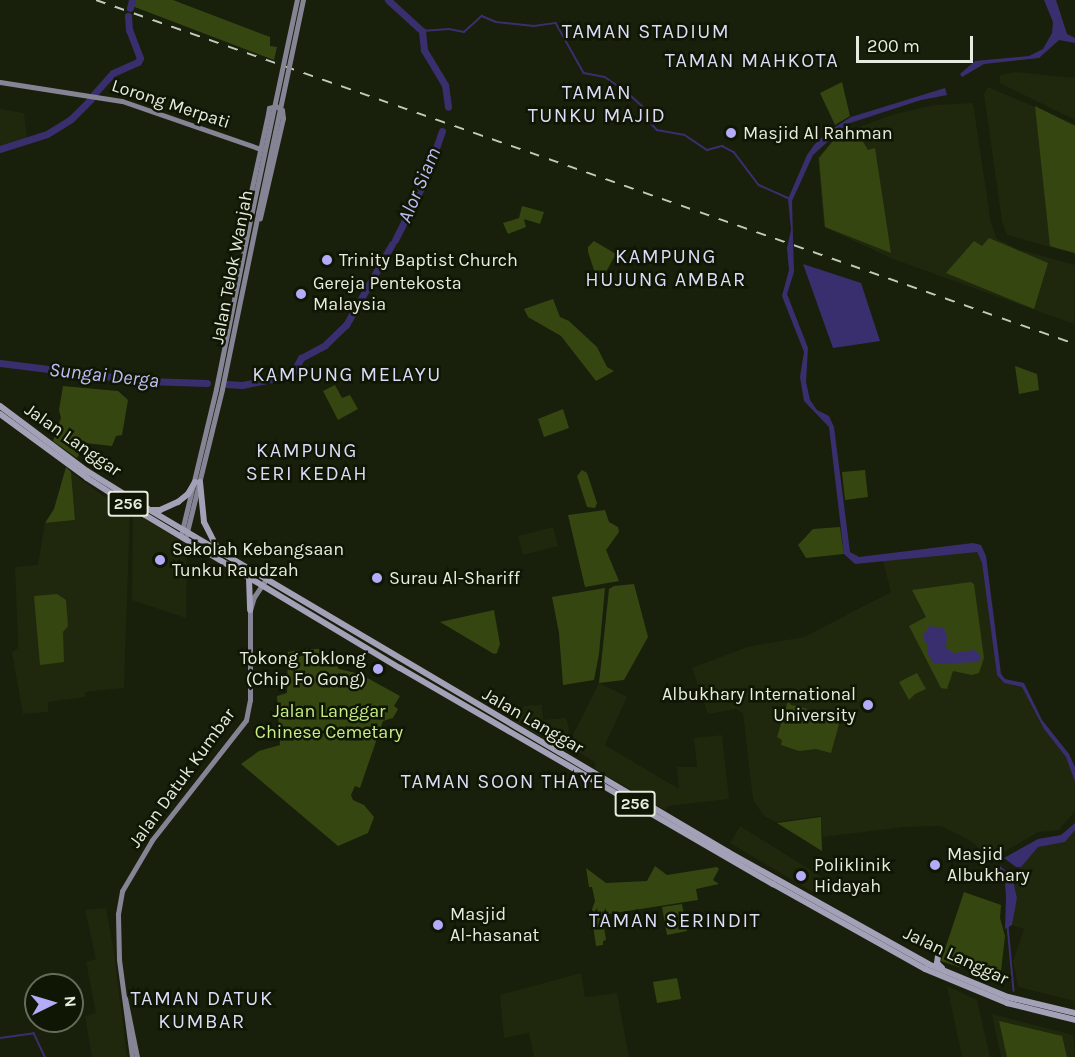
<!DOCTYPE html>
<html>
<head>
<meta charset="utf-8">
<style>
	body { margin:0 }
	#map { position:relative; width:1075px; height:1057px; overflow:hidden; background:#181f0b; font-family:Karla,sans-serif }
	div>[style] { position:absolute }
	.built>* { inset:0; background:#1f280d }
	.green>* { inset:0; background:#364611 }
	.water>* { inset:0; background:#3a2f6e }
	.stream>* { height:1.5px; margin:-0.75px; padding:0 0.75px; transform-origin:0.75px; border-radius:0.75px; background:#3a2f6e }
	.river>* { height:7px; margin:-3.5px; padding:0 3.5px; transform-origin:3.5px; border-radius:3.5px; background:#3a2f6e }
	.secondary>* { height:5px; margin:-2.5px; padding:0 2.5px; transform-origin:2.5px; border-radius:2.5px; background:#848495 }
	.primary>* { height:6px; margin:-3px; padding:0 3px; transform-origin:3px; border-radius:3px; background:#a2a1b7 }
	.rail>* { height:1.5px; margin-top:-0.75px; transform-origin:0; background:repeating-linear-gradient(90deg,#c3c9bb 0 10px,transparent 0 20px) }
	.secondary-bridge>* { height:5px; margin:-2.5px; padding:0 2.5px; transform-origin:2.5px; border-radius:2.5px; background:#848495 }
	.dots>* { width:16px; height:16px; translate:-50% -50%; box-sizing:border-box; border:3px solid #0f1603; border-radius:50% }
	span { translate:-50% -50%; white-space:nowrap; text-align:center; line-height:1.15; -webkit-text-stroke:5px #0f1603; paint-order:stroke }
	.shield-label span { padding:2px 4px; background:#0f1603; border:2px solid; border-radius:4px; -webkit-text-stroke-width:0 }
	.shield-label { font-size:16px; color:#e6ecdf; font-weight:700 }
	.street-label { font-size:18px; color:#e6ecdf }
	.poi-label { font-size:18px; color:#e6ecdf }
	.left { translate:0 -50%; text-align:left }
	.right { translate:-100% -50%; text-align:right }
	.park-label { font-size:18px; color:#c9ee87 }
	.neighbourhood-label { font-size:20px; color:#dcdbf8; letter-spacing:1.5px }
	.water-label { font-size:20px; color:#c0bcf6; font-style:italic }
	.north { position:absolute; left:24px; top:973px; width:60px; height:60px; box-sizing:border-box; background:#0f1603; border:2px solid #656c5b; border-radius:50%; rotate:85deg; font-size:16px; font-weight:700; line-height:24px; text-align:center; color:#e6ecdf }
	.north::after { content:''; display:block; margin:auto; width:21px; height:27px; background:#b3acf9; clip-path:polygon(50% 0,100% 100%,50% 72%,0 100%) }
	.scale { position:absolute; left:856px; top:36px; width:117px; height:27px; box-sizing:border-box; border:3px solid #e6ecdf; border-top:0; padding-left:8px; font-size:18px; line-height:21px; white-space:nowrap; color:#e6ecdf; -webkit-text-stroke:4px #0f1603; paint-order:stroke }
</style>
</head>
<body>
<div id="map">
	<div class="built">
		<div style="clip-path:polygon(1016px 72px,1075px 78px,1075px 120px,1000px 83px,1000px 75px)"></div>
		<div style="clip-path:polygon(988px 87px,1075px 124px,1075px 254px,1007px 235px,1002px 222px,984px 94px)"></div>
		<div style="clip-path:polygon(973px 103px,991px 223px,997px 239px,1017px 249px,1075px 265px,1074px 324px,893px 259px,824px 227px,818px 158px,837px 135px,895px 114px,934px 105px)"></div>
		<div style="clip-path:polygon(0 109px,24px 113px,27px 139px,0 147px)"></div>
		<div style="clip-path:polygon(71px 472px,102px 495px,130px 509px,124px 688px,85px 692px,85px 697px,48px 702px,48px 712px,23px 714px,12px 653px,18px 648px,18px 642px,15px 567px,38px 565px,45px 523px,75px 520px)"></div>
		<div style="clip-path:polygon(133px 510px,187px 545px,186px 618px,132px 600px)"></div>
		<div style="clip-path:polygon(553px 527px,558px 546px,523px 555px,518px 536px)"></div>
		<div style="clip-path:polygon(975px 550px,982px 563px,997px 675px,1004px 683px,1022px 687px,1044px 729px,1066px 757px,1075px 782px,1075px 811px,1059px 830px,1038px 832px,1002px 853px,995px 863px,971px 841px,941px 826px,904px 827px,823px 837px,821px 816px,776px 822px,764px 816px,753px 800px,743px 713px,736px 709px,708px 714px,692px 668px,747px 647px,804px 637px,891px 592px,883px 561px)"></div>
		<div style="clip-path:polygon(599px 683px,627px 697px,605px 745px,679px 789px,677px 767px,697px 767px,694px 738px,722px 735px,729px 799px,668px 806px,665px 810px,594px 768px,596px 763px,572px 748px,573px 735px)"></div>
		<div style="clip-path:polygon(542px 705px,543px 720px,566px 718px,569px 728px,567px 751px,515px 722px,524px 706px)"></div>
		<div style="clip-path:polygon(740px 826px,825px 879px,816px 894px,730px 843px)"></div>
		<div style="clip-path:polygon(1075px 830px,1075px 1001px,1018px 987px,1013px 961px,1024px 929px,1012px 925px,1017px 898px,1012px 876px,1038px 847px,1065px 842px)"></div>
		<div style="clip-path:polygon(106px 908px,114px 952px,127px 1057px,92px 1057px,85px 1016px,96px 1013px,86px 962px,96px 959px,85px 910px)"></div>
		<div style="clip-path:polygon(581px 973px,585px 997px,617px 993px,629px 1057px,534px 1057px,529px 1033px,504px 1038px,500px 995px)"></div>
		<div style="clip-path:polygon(947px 986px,977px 1000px,990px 1057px,962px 1057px)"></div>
		<div style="clip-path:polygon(992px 1014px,1073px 1035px,1075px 1057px,1001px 1057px)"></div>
	</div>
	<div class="green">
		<div style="clip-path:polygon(133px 0,173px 0,270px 37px,270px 46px,277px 47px,274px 60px,132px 6px)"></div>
		<div style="clip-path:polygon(842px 82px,850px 116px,835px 125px,820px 93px)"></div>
		<div style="clip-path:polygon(1035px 106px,1075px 126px,1075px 253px,1050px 246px)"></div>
		<div style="clip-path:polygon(855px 129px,868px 150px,875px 148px,891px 253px,825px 227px,819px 158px,837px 136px)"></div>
		<div style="clip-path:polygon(522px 206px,544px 212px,540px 224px,524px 219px,526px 227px,508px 234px,503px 223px,519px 218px)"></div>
		<div style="clip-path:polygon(989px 238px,1048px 263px,1034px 309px,946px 273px,974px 241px,982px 246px)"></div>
		<div style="clip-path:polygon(594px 241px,616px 254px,602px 279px,597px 279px,588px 252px,588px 247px)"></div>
		<div style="clip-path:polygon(553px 299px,560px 317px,569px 321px,597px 347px,607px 367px,614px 371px,596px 381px,561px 336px,528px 317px,524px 309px)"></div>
		<div style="clip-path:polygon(1015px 366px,1037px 374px,1039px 390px,1019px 394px)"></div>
		<div style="clip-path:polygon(335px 385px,342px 398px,350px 395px,358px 409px,338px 420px,323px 391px)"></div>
		<div style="clip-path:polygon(63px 386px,118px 391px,128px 400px,122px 435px,116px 436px,112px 446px,85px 443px,77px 458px,53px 441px,61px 418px,59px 410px)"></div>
		<div style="clip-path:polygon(563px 409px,569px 428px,544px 437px,538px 419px)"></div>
		<div style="clip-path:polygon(66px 467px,71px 472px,75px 520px,45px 523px,54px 509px)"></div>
		<div style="clip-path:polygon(582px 470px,587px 473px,597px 503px,595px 508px,587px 507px,577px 476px)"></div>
		<div style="clip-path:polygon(865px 470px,868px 497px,845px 500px,842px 472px)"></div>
		<div style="clip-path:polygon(605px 510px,609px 522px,618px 527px,619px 532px,606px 550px,619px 581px,585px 587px,568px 515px)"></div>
		<div style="clip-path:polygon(840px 527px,844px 554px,806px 558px,798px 545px,813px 529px)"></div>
		<div style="clip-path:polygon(971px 582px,974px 584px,984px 658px,979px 673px,972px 675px,953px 671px,947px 689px,941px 688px,909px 626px,926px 617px,912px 590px)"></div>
		<div style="clip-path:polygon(634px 584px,648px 637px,624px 680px,599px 683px,609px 589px,614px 586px)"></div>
		<div style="clip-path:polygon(605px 588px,599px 654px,594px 680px,563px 685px,559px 633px,552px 597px)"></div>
		<div style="clip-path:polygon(57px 594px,66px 600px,68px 626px,63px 632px,64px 662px,40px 665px,34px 596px)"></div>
		<div style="clip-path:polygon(494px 610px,500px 644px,497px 653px,494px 654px,440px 622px)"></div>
		<div style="clip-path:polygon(306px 649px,321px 649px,339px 669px,360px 674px,400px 696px,394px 706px,398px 709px,393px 718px,383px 721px,360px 788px,355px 786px,351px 795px,353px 800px,364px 805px,374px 817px,368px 833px,338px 846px,241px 764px,259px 751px,280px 745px,277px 696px,287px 693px,288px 652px)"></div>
		<div style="clip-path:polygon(917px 673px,926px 689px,915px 694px,909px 700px,899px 682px)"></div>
		<div style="clip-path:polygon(788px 701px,791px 705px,841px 717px,831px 753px,816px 749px,799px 751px,781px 745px,782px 740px,777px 737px)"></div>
		<div style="clip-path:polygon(821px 817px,822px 851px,777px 823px)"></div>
		<div style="clip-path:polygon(655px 866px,667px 875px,717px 867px,719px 869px,713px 880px,719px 884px,696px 889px,698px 900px,602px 915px,606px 940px,603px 941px,603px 945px,596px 946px,591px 912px,595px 901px,592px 887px,589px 887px,586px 868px,606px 883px,647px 881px)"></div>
		<div style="clip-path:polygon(964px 892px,1001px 905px,1000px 918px,1005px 936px,1001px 971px,971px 961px,968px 970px,941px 961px)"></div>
		<div style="clip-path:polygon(682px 904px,687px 931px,667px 935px,662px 907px)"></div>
		<div style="clip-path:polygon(677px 978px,681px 999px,657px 1003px,653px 982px)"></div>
		<div style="clip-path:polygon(999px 1021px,1062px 1036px,1067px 1057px,1007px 1057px)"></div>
	</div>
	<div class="water">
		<div style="clip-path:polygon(1044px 0,1056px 0,1067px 34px,1075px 38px,1075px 43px,1059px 40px,1039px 58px,984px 64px,962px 77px,960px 74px,975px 61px,1029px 56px,1043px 49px,1052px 33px,1053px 22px)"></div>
		<div style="clip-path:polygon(945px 88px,947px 95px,921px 100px,847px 124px,813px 155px,792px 201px,794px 272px,787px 294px,808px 348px,806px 382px,810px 400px,817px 410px,829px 416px,834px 427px,850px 552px,859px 557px,973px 543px,981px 545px,986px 556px,1001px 674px,1005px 679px,1024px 683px,1042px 720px,1069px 754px,1075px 767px,1075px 782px,1066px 757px,1044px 729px,1022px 687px,1004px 683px,997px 675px,982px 563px,977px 552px,855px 564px,844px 554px,829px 427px,804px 401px,800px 377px,804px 352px,782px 296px,789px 270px,787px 248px,791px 230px,788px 199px,807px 155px,814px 145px,829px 131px,851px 117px)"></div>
		<div style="clip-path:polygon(803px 264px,861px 283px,880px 341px,833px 348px)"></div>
		<div style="clip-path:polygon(930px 626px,944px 628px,947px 637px,946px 648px,954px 653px,975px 650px,981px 657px,979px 662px,934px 664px,927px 653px,927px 644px,924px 640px,923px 635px)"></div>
		<div style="clip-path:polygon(1075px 823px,1075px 830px,1065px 842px,1038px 847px,1021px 867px,1016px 867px,1004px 858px,1038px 839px,1061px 835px)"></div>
		<div style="clip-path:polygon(1000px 866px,1012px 876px,1017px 898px,1012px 925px,1005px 929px,1006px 897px,1005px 882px,998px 874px)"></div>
	</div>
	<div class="stream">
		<div style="left:422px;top:31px;width:27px;rotate:-4deg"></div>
		<div style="left:449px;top:29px;width:15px;rotate:11deg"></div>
		<div style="left:464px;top:32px;width:24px;rotate:-42deg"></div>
		<div style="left:482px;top:16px;width:15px;rotate:23deg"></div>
		<div style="left:496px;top:22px;width:38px;rotate:6deg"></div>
		<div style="left:534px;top:26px;width:22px;rotate:-8deg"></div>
		<div style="left:556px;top:23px;width:57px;rotate:60.8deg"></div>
		<div style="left:584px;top:73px;width:21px;rotate:11deg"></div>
		<div style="left:605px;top:77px;width:25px;rotate:34deg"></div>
		<div style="left:626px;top:91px;width:26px;rotate:43deg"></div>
		<div style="left:645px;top:109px;width:13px;rotate:72deg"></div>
		<div style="left:649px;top:121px;width:12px;rotate:48deg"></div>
		<div style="left:657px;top:130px;width:28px;rotate:10deg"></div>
		<div style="left:685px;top:135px;width:27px;rotate:34deg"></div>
		<div style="left:707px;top:150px;width:16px;rotate:-15deg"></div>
		<div style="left:722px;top:146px;width:13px;rotate:27deg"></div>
		<div style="left:734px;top:152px;width:41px;rotate:52.9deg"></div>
		<div style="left:759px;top:185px;width:34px;rotate:24deg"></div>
		<div style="left:1008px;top:926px;width:65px;rotate:84.7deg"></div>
		<div style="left:0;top:1038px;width:34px;rotate:-8deg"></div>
		<div style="left:34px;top:1033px;width:26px;rotate:65deg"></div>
	</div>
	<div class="river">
		<div style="left:388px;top:0;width:46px;rotate:42.4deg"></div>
		<div style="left:422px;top:31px;width:19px;rotate:84deg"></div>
		<div style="left:424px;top:50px;width:41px;rotate:59deg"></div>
		<div style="left:445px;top:85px;width:22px;rotate:82deg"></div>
		<div style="left:130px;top:8px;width:8px;rotate:-76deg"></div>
		<div style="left:94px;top:94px;width:28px;rotate:-48deg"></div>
		<div style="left:113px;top:73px;width:27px;rotate:-24deg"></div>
		<div style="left:138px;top:62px;width:4px;rotate:-63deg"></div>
		<div style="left:140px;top:58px;width:30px;rotate:-111deg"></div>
		<div style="left:129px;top:30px;width:14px;rotate:-94deg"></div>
		<div style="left:0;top:149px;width:49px;rotate:-17.7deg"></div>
		<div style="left:47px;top:134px;width:28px;rotate:-32deg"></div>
		<div style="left:71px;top:119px;width:28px;rotate:-45deg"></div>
		<div style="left:395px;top:240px;width:65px;rotate:-63.4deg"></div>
		<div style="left:424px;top:182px;width:54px;rotate:-70.6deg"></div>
		<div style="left:0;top:363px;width:146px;rotate:7.1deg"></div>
		<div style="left:145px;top:381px;width:62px;rotate:1.8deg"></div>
		<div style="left:294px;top:371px;width:15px;rotate:-62deg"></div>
		<div style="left:301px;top:358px;width:27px;rotate:-28deg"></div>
		<div style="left:325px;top:345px;width:29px;rotate:-44deg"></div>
		<div style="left:346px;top:325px;width:93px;rotate:-60.4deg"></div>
		<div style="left:226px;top:384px;width:16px;rotate:4deg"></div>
		<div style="left:242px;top:385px;width:51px;rotate:-11.3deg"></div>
	</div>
	<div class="secondary">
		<div style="left:0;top:82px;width:123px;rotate:8.9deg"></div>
		<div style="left:122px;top:101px;width:147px;rotate:19.1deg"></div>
		<div style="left:244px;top:244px;width:43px;rotate:-83.4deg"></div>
		<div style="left:249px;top:201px;width:89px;rotate:-77.7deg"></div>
		<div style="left:268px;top:114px;width:6px;rotate:-81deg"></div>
		<div style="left:269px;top:108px;width:7px;rotate:-16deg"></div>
		<div style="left:276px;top:106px;width:7px;rotate:34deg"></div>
		<div style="left:282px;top:110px;width:8px;rotate:83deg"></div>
		<div style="left:283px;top:118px;width:103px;rotate:103deg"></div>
		<div style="left:181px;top:535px;width:150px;rotate:-76.5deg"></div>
		<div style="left:216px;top:389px;width:182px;rotate:-78.6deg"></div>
		<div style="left:186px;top:536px;width:151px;rotate:-76.2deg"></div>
		<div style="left:222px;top:389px;width:180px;rotate:-78.4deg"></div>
		<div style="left:125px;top:998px;width:60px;rotate:78.5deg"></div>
		<div style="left:132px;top:1057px;width:99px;rotate:-97.6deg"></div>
		<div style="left:119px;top:959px;width:45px;rotate:-91.3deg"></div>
		<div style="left:118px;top:914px;width:23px;rotate:-80deg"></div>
		<div style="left:122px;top:891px;width:59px;rotate:-59.5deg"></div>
		<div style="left:152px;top:840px;width:152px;rotate:-51.9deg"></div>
		<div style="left:246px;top:720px;width:20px;rotate:-79deg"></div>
		<div style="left:250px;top:700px;width:90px;rotate:-90deg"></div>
		<div style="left:250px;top:610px;width:14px;rotate:-73deg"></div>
		<div style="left:254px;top:597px;width:22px;rotate:-56deg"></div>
	</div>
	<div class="primary">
		<div style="left:0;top:406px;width:109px;rotate:36.8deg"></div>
		<div style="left:87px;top:471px;width:72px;rotate:31.9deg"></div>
		<div style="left:148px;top:509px;width:674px;rotate:30.6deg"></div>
		<div style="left:728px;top:852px;width:229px;rotate:29.2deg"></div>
		<div style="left:928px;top:964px;width:87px;rotate:22.4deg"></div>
		<div style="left:1008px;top:997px;width:69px;rotate:13.4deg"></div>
		<div style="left:0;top:414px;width:108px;rotate:36.3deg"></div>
		<div style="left:87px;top:478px;width:69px;rotate:32.5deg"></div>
		<div style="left:145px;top:515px;width:297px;rotate:31deg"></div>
		<div style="left:400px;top:668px;width:431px;rotate:30.1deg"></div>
		<div style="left:773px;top:884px;width:174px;rotate:29.2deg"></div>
		<div style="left:925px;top:969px;width:89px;rotate:22.5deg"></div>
		<div style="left:1007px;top:1003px;width:70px;rotate:14deg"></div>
		<div style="left:200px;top:482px;width:40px;rotate:84.3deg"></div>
		<div style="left:204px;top:522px;width:29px;rotate:63deg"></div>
		<div style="left:152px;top:510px;width:8px"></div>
		<div style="left:160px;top:510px;width:20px;rotate:-24deg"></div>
		<div style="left:178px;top:502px;width:13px;rotate:-39deg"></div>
		<div style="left:188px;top:494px;width:14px;rotate:-60deg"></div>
		<div style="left:249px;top:578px;width:32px;rotate:88deg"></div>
		<div style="left:938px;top:956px;width:7px;rotate:98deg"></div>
		<div style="left:937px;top:963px;width:7px;rotate:45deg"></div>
	</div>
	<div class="rail">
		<div style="left:96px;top:0;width:1038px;rotate:19.36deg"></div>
	</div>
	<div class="secondary-bridge">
		<div style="left:252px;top:211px;width:216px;rotate:-78deg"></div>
		<div style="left:258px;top:213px;width:218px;rotate:-78.1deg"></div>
	</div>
	<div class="dots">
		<div style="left:731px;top:133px;background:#b3acf9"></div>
		<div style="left:327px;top:260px;background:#b3acf9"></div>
		<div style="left:301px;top:294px;background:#b3acf9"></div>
		<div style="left:160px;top:560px;background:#b3acf9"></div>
		<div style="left:377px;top:578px;background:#b3acf9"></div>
		<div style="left:378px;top:669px;background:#b3acf9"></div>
		<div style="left:868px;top:705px;background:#b3acf9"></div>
		<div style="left:935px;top:865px;background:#b3acf9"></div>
		<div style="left:801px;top:876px;background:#b3acf9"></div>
		<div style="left:438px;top:925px;background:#b3acf9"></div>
	</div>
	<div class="shield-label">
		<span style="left:128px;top:504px">256</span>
		<span style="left:635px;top:804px">256</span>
	</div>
	<div class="street-label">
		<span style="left:171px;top:104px;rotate:18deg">Lorong Merpati</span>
		<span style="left:232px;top:267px;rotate:-79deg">Jalan Telok Wanjah</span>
		<span style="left:73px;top:440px;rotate:35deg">Jalan Langgar</span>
		<span style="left:533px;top:721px;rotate:30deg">Jalan Langgar</span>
		<span style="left:182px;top:778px;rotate:-54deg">Jalan Datuk Kumbar</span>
		<span style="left:956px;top:956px;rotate:25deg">Jalan Langgar</span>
	</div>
	<div class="poi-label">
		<span class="left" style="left:743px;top:133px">Masjid Al Rahman</span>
		<span class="left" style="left:339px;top:260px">Trinity Baptist Church</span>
		<span class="left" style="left:313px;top:294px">Gereja Pentekosta<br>Malaysia</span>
		<span class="left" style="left:172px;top:560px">Sekolah Kebangsaan<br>Tunku Raudzah</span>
		<span class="left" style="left:389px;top:578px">Surau Al-Shariff</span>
		<span class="right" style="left:366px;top:669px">Tokong Toklong<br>(Chip Fo Gong)</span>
		<span class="right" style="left:856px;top:705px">Albukhary International<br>University</span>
		<span class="left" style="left:947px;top:865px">Masjid<br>Albukhary</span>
		<span class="left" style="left:814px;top:876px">Poliklinik<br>Hidayah</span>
		<span class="left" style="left:450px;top:925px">Masjid<br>Al-hasanat</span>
	</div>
	<div class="park-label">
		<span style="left:329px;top:722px">Jalan Langgar<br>Chinese Cemetary</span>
	</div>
	<div class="neighbourhood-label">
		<span style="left:646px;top:31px">TAMAN STADIUM</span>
		<span style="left:752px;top:60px">TAMAN MAHKOTA</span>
		<span style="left:597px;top:104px">TAMAN<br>TUNKU MAJID</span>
		<span style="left:666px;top:268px">KAMPUNG<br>HUJUNG AMBAR</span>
		<span style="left:347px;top:374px">KAMPUNG MELAYU</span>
		<span style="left:307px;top:462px">KAMPUNG<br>SERI KEDAH</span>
		<span style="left:503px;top:781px">TAMAN SOON THAYE</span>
		<span style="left:675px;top:920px">TAMAN SERINDIT</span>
		<span style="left:202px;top:1010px">TAMAN DATUK<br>KUMBAR</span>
	</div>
	<div class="water-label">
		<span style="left:419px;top:185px;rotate:-67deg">Alor Siam</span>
		<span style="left:104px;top:375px;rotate:6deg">Sungai Derga</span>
	</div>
	<div class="north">N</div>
	<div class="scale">200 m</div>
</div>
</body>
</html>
